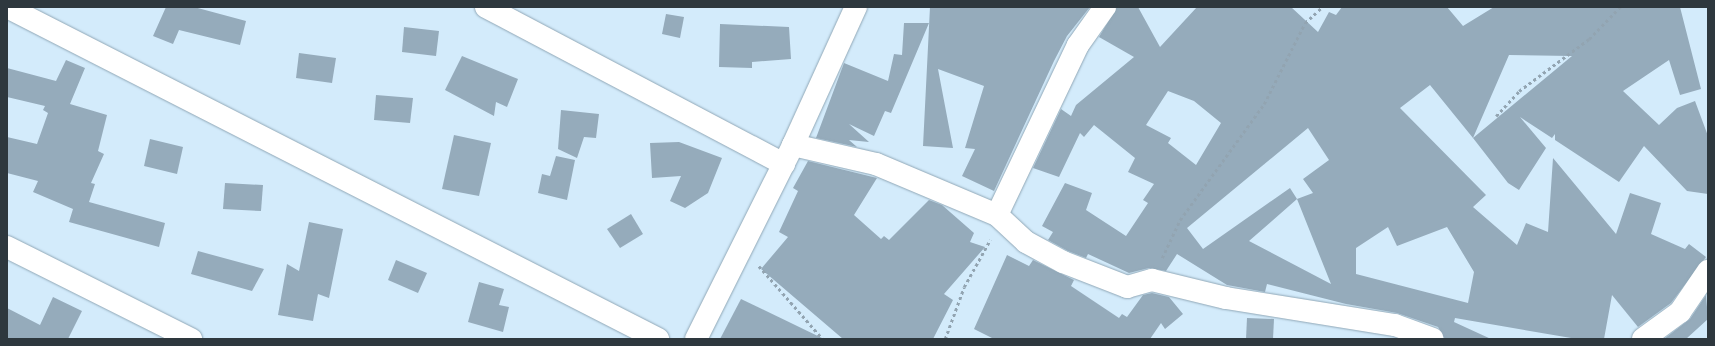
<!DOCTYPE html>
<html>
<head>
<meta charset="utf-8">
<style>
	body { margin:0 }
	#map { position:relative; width:1715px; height:346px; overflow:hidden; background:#d3ebfb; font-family:Poppins,sans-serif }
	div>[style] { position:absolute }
	.building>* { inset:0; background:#95abbb }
	.path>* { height:2.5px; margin-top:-1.25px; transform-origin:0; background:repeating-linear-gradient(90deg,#92a4b1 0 3px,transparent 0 6px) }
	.roads { filter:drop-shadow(0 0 1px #90a7b6) drop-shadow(0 0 1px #90a7b6) }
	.minor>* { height:22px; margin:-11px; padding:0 11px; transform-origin:11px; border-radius:11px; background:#fff }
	span { translate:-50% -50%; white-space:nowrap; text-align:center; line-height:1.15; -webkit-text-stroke:3.5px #d3ebfb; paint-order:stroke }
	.frame { position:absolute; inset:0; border:8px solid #2e383e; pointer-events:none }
</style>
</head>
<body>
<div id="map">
	<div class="building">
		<div style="clip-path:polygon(166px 7px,194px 7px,246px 21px,240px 45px,179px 30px,173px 44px,153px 36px)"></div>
		<div style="clip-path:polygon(930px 7px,1090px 7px,1067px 36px,1054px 61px,994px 191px,962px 176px,975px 149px,965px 148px,984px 86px,938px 69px,953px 148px,923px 146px)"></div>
		<div style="clip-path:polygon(evenodd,1117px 7px,1138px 7px,1160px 47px,1197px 7px,1291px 7px,1318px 32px,1329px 12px,1336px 15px,1342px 7px,1447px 7px,1463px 26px,1494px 7px,1680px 7px,1701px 89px,1680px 95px,1669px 60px,1623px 91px,1659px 125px,1677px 108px,1695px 101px,1708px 136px,1708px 194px,1687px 191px,1644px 146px,1619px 182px,1555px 140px,1555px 134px,1552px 138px,1520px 117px,1546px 148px,1519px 190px,1508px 183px,1473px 138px,1572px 56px,1509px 55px,1473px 138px,1430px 85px,1400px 108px,1486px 195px,1473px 207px,1517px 245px,1526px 223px,1548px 232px,1553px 158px,1616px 234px,1630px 193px,1661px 203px,1651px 234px,1685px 249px,1689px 244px,1706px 257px,1671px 303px,1638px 327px,1612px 295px,1604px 339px,1577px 339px,1455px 318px,1454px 322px,1491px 339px,1445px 339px,1438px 327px,1397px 313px,1346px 304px,1267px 284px,1265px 292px,1227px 285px,1177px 254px,1166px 271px,1149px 268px,1129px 273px,1088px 254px,1086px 258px,1068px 251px,1048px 240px,1053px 232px,1042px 226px,1065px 183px,1092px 193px,1086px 210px,1126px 236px,1148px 203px,1143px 200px,1154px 184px,1128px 172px,1135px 158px,1094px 125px,1084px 137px,1080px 133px,1059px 177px,1033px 168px,1061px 109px,1071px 116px,1076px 105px,1134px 57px,1099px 37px,1117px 7px,1168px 91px,1194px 101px,1221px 123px,1196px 165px,1168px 143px,1171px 138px,1146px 125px,1168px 91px,1117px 7px,1308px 128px,1329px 160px,1303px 179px,1313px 193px,1297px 199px,1290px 188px,1203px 249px,1187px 228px,1308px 128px,1117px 7px,1297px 199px,1331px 284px,1249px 241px,1297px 199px,1117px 7px,1388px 227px,1397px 246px,1447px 227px,1474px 272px,1468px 303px,1356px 274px,1356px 248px,1388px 227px)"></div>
		<div style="clip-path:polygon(666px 14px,684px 17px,680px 38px,662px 34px)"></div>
		<div style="clip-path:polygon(904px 23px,929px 23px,891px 113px,885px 111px,874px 136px,849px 124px,869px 142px,849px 140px,857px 147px,816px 138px,844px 63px,888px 81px,894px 54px,902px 55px)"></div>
		<div style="clip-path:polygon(720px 24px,789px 27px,791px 59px,752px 62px,752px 68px,719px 67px)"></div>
		<div style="clip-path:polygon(404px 27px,439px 31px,436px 56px,402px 52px)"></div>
		<div style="clip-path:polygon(299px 53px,336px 58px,332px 83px,296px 78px)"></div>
		<div style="clip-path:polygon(462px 56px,518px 79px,507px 107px,496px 102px,494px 116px,445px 90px)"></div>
		<div style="clip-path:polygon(66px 60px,85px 68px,70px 104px,107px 115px,98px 151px,104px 154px,91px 183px,95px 184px,89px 202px,165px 223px,159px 247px,69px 222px,73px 209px,33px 192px,38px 181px,7px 173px,7px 137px,37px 144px,48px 113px,43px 110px,45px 106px,7px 97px,7px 68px,56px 81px)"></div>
		<div style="clip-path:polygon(376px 95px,413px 98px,410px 123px,374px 120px)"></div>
		<div style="clip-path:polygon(561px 110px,599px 114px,596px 138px,584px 137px,577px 158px,558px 149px)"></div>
		<div style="clip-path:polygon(454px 135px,491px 143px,479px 196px,442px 189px)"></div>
		<div style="clip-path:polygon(150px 139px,183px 147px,177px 174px,144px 166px)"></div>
		<div style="clip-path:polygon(679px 142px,722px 158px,708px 193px,685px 208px,670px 201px,681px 176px,652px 178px,650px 143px)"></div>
		<div style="clip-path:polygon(556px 156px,575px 160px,567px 200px,538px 193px,542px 174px,550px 176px)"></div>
		<div style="clip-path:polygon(808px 161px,877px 178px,854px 215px,881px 239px,884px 236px,889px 240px,929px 200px,942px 205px,974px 233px,970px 242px,985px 247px,944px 294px,953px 300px,933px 339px,843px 339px,761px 269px,788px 237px,779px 232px,798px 191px,793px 188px)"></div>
		<div style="clip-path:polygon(225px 183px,263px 185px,261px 211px,223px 209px)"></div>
		<div style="clip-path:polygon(631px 214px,643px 234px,620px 248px,607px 229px)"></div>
		<div style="clip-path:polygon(309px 222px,343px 229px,329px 298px,318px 294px,313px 321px,278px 315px,287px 264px,299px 271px)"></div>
		<div style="clip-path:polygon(198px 251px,264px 269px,252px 291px,191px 274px)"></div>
		<div style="clip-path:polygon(1007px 255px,1029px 266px,1033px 260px,1074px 280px,1071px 286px,1119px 318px,1122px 314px,1127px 317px,1143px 295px,1152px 293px,1169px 297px,1183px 314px,1165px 329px,1161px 323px,1150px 339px,994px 339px,974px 329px)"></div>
		<div style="clip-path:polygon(396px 260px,427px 273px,418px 293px,388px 280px)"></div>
		<div style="clip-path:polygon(479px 282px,504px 289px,499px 305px,509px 307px,503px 332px,468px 322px)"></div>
		<div style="clip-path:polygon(1706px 295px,1708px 319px,1686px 339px,1664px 339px,1690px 319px)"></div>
		<div style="clip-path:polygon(53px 297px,82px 311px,68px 339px,7px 339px,7px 308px,40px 325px)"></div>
		<div style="clip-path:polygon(741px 299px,824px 339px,720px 339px)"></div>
		<div style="clip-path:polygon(1247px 318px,1274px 319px,1273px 339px,1246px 339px)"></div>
	</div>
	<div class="path">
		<div style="left:1496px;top:116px;width:34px;rotate:-47deg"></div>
		<div style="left:1519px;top:91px;width:87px;rotate:-36.6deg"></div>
		<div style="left:1589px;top:39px;width:45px;rotate:-45.9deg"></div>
		<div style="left:1162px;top:258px;width:42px;rotate:-64.7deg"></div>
		<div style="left:1180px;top:220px;width:143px;rotate:-54.1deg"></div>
		<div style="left:1264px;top:104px;width:91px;rotate:-63.2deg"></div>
		<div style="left:1305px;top:23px;width:23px;rotate:-43deg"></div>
		<div style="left:759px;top:266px;width:97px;rotate:48.8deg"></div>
		<div style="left:945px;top:339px;width:55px;rotate:-69.9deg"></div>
		<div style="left:964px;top:287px;width:54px;rotate:-61deg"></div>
	</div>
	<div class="roads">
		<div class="minor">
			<div style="left:7px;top:7px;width:731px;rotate:27.02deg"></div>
			<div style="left:486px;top:7px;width:337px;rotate:27.8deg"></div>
			<div style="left:1105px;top:7px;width:47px;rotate:125.4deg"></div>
			<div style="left:1078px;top:45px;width:188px;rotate:115.5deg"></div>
			<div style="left:997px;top:215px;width:40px;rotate:43deg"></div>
			<div style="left:1026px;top:242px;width:42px;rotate:28.4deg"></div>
			<div style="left:1063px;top:262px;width:69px;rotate:21.3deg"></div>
			<div style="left:1127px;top:287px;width:26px;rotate:-16deg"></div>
			<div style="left:1152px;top:280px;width:76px;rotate:13.7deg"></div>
			<div style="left:1226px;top:298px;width:171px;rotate:9.1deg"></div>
			<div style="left:1395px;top:325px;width:40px;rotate:20.2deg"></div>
			<div style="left:793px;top:145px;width:85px;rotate:12.9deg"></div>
			<div style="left:876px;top:164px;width:131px;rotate:22.9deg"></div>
			<div style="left:7px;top:247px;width:206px;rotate:26.6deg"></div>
			<div style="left:696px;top:339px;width:217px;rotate:-63.4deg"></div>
			<div style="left:793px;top:145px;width:152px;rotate:-65.5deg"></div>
			<div style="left:1643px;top:339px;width:46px;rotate:-36.1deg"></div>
			<div style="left:1680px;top:312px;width:50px;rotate:-55.7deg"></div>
		</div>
	</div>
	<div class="frame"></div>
</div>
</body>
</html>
